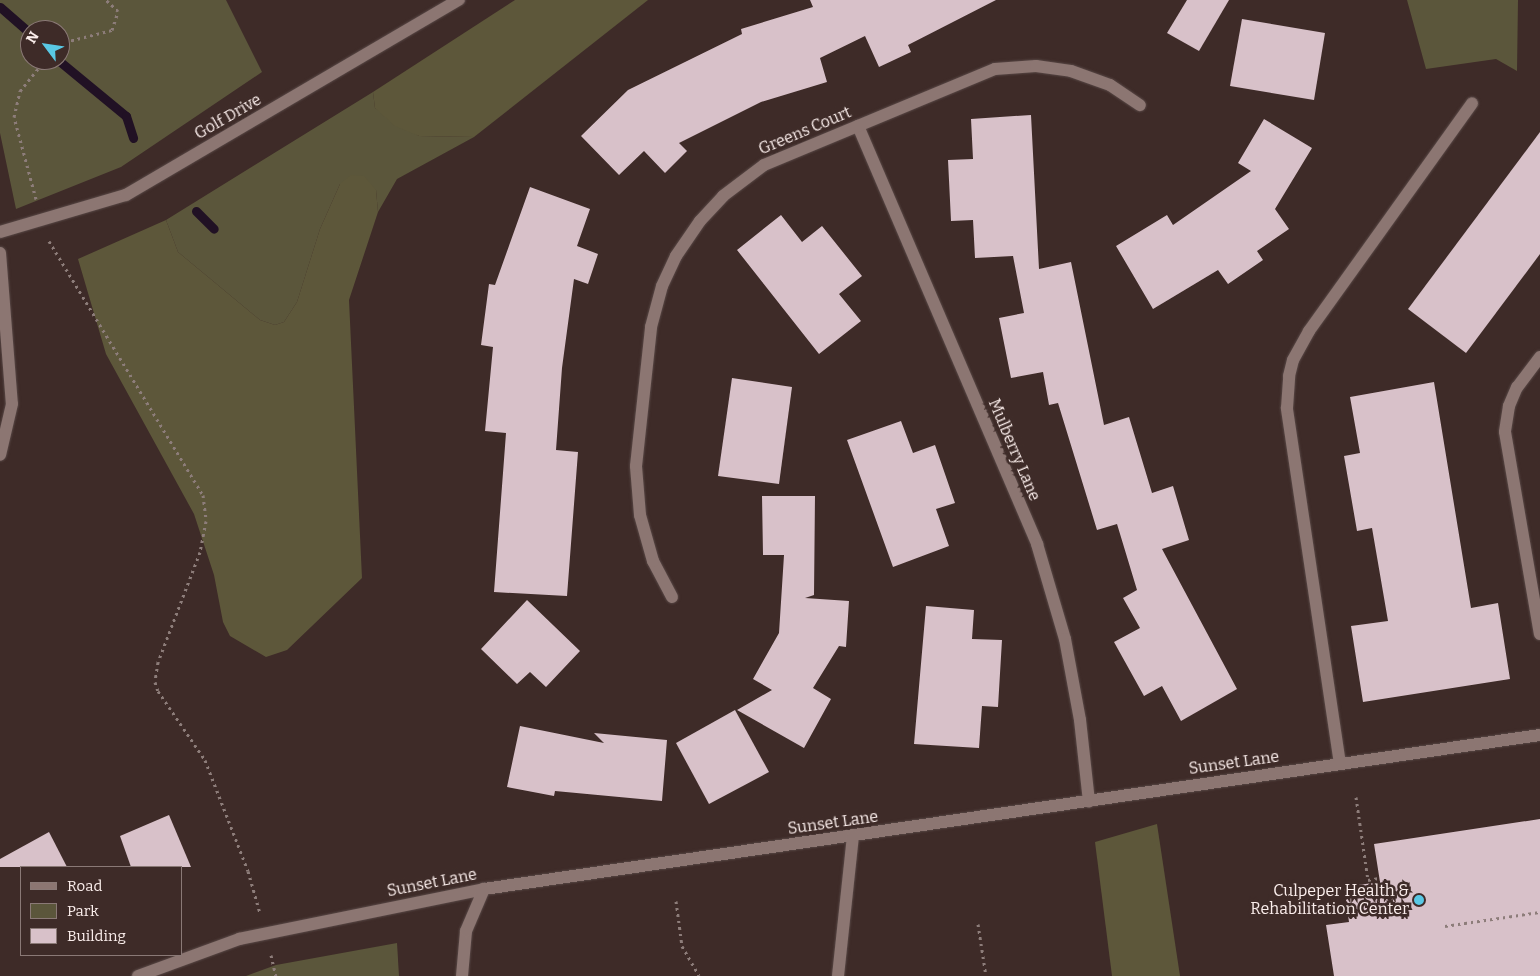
<!DOCTYPE html>
<html>
<head>
<meta charset="utf-8">
<style>
	body { margin:0 }
	#map { position:relative; width:1540px; height:976px; overflow:hidden; background:#3e2b28; font-family:Bitter,serif }
	div>[style] { position:absolute }
	.green>* { inset:0; background:#5b563b }
	.forest>* { inset:0; background:#5d573a }
	.stream>* { height:9px; margin:-4.5px; padding:0 4.5px; transform-origin:4.5px; border-radius:4.5px; background:#211124 }
	.building>* { inset:0; background:#d8c1c9 }
	.path>* { height:3px; margin-top:-1.5px; transform-origin:0; background:repeating-linear-gradient(90deg,#8d7d7a 0 2.5px,transparent 0 6.5px) }
	.roads { filter:drop-shadow(0 0 1px #584846) drop-shadow(0 0 1px #584846) }
	.lane>* { height:12px; margin:-6px; padding:0 6px; transform-origin:6px; border-radius:6px; background:#8c7672 }
	.street>* { height:12px; margin:-6px; padding:0 6px; transform-origin:6px; border-radius:6px; background:#8c7672 }
	.dots>* { width:14px; height:14px; translate:-50% -50%; box-sizing:border-box; border:2px solid #3e2b28; border-radius:50% }
	span { translate:-50% -50%; white-space:nowrap; text-align:center; line-height:1.15; -webkit-text-stroke:5px #3e2b28; paint-order:stroke }
	.street-label { font-size:16px; color:#fbeeec }
	.poi-label { font-size:16px; color:#fbeeec }
	.right { translate:-100% -50%; text-align:right }
	.legend { position:absolute; left:20px; top:866px; width:162px; height:90px; box-sizing:border-box; background:#3e2b28; border:1px solid #8a7976; margin:0; padding:6px 9px; list-style:none; font-size:15px; color:#fbeeec }
	.legend li { display:flex; align-items:center; gap:10px; height:25px }
	.legend b { width:25px; border:1px solid #8a7976 }
	.north { position:absolute; left:20px; top:20px; width:50px; height:50px; box-sizing:border-box; background:#3e2b28; border:1px solid #8a7976; border-radius:50%; rotate:301deg; font-size:14px; font-weight:700; line-height:20px; text-align:center; color:#fbeeec }
	.north::after { content:''; display:block; margin:auto; width:18px; height:22px; background:#59c8e4; clip-path:polygon(50% 0,100% 100%,50% 72%,0 100%) }
</style>
</head>
<body>
<div id="map">
	<div class="green">
		<div style="clip-path:polygon(evenodd,0 0,226px 0,262px 72px,121px 167px,16px 209px,0 133px,0 0,30px 30px,60px 30px,60px 60px,30px 60px,30px 30px)"></div>
		<div style="clip-path:polygon(1407px 0,1518px 0,1517px 71px,1496px 59px,1426px 69px)"></div>
		<div style="clip-path:polygon(373px 92px,375px 108px,419px 136px,474px 137px,397px 179px,378px 212px,376px 190px,340px 184px,320px 229px,297px 302px,284px 322px,275px 325px,260px 320px,178px 252px,166px 220px)"></div>
		<div style="clip-path:polygon(397px 943px,399px 976px,246px 976px,276px 965px)"></div>
	</div>
	<div class="forest">
		<div style="clip-path:polygon(515px 0,648px 0,474px 137px,419px 136px,395px 126px,375px 108px,373px 92px)"></div>
		<div style="clip-path:polygon(351px 175px,364px 176px,376px 190px,378px 212px,349px 300px,362px 578px,287px 650px,266px 657px,230px 636px,223px 622px,214px 575px,194px 514px,106px 354px,78px 259px,166px 220px,178px 252px,260px 320px,275px 325px,284px 322px,297px 302px,320px 229px,340px 184px)"></div>
		<div style="clip-path:polygon(1157px 824px,1180px 976px,1112px 976px,1095px 842px)"></div>
	</div>
	<div class="stream">
		<div style="left:0;top:7px;width:40px;rotate:41deg"></div>
		<div style="left:58px;top:60px;width:88px;rotate:39.5deg"></div>
		<div style="left:126px;top:116px;width:23px;rotate:72deg"></div>
		<div style="left:196px;top:211px;width:25px;rotate:45deg"></div>
	</div>
	<div class="building">
		<div style="clip-path:polygon(810px 0,996px 0,908px 45px,911px 52px,879px 67px,865px 36px,820px 58px,827px 82px,761px 102px,679px 143px,687px 151px,665px 173px,644px 151px,619px 175px,581px 136px,628px 90px,742px 34px,741px 29px,813px 7px)"></div>
		<div style="clip-path:polygon(1187px 0,1229px 0,1199px 51px,1167px 33px)"></div>
		<div style="clip-path:polygon(1242px 19px,1325px 33px,1314px 100px,1230px 86px)"></div>
		<div style="clip-path:polygon(1031px 115px,1039px 269px,1071px 262px,1104px 425px,1129px 417px,1152px 493px,1173px 486px,1189px 540px,1162px 549px,1237px 689px,1181px 721px,1162px 686px,1144px 696px,1114px 642px,1140px 628px,1123px 598px,1137px 590px,1117px 524px,1097px 530px,1058px 403px,1049px 405px,1043px 372px,1011px 378px,999px 318px,1024px 313px,1013px 256px,975px 258px,973px 220px,951px 221px,948px 160px,973px 159px,971px 119px)"></div>
		<div style="clip-path:polygon(1264px 119px,1312px 148px,1275px 209px,1289px 229px,1257px 251px,1263px 260px,1228px 284px,1218px 270px,1153px 309px,1116px 246px,1167px 215px,1173px 225px,1251px 171px,1238px 163px)"></div>
		<div style="clip-path:polygon(1540px 132px,1540px 254px,1466px 353px,1408px 309px)"></div>
		<div style="clip-path:polygon(530px 187px,590px 209px,577px 246px,598px 254px,588px 284px,574px 279px,562px 368px,556px 450px,578px 452px,567px 596px,494px 592px,506px 433px,485px 431px,493px 347px,481px 345px,489px 284px,495px 285px)"></div>
		<div style="clip-path:polygon(781px 215px,802px 242px,822px 226px,862px 276px,839px 294px,861px 321px,819px 354px,737px 250px)"></div>
		<div style="clip-path:polygon(732px 378px,792px 387px,779px 484px,718px 476px)"></div>
		<div style="clip-path:polygon(1434px 382px,1471px 608px,1498px 603px,1510px 679px,1363px 702px,1351px 626px,1388px 621px,1372px 528px,1357px 531px,1344px 456px,1360px 453px,1350px 397px)"></div>
		<div style="clip-path:polygon(901px 421px,913px 453px,935px 445px,955px 503px,936px 509px,949px 546px,893px 567px,847px 440px)"></div>
		<div style="clip-path:polygon(762px 496px,815px 496px,814px 595px,805px 598px,849px 601px,846px 647px,839px 646px,813px 688px,831px 699px,804px 748px,737px 710px,772px 690px,753px 679px,779px 633px,784px 555px,763px 555px)"></div>
		<div style="clip-path:polygon(527px 600px,580px 651px,546px 687px,530px 672px,517px 684px,481px 649px)"></div>
		<div style="clip-path:polygon(926px 606px,974px 610px,972px 639px,1002px 640px,998px 707px,982px 706px,979px 748px,914px 744px)"></div>
		<div style="clip-path:polygon(735px 710px,769px 772px,709px 804px,676px 743px)"></div>
		<div style="clip-path:polygon(520px 726px,604px 743px,594px 733px,667px 740px,662px 801px,555px 791px,554px 796px,507px 787px)"></div>
		<div style="clip-path:polygon(169px 815px,191px 867px,131px 867px,120px 836px)"></div>
		<div style="clip-path:polygon(1540px 819px,1540px 976px,1334px 976px,1326px 925px,1349px 922px,1344px 887px,1380px 882px,1374px 844px)"></div>
		<div style="clip-path:polygon(49px 832px,67px 867px,0 867px,0 859px)"></div>
	</div>
	<div class="path">
		<div style="left:60px;top:46px;width:6px;rotate:-39deg"></div>
		<div style="left:65px;top:42px;width:49px;rotate:-14.3deg"></div>
		<div style="left:112px;top:30px;width:20px;rotate:-72deg"></div>
		<div style="left:118px;top:11px;width:16px;rotate:-137deg"></div>
		<div style="left:36px;top:199px;width:85px;rotate:-105deg"></div>
		<div style="left:14px;top:117px;width:27px;rotate:-77deg"></div>
		<div style="left:20px;top:91px;width:40px;rotate:-51deg"></div>
		<div style="left:49px;top:241px;width:297px;rotate:58.8deg"></div>
		<div style="left:203px;top:495px;width:26px;rotate:83deg"></div>
		<div style="left:206px;top:521px;width:32px;rotate:101deg"></div>
		<div style="left:200px;top:552px;width:118px;rotate:110.9deg"></div>
		<div style="left:158px;top:662px;width:20px;rotate:99deg"></div>
		<div style="left:155px;top:682px;width:9px;rotate:72deg"></div>
		<div style="left:158px;top:691px;width:83px;rotate:55.7deg"></div>
		<div style="left:205px;top:760px;width:119px;rotate:68.8deg"></div>
		<div style="left:248px;top:871px;width:44px;rotate:74.1deg"></div>
		<div style="left:1356px;top:797px;width:84px;rotate:81.8deg"></div>
		<div style="left:1368px;top:880px;width:11px;rotate:-10deg"></div>
		<div style="left:676px;top:901px;width:45px;rotate:82.4deg"></div>
		<div style="left:682px;top:946px;width:34px;rotate:60deg"></div>
		<div style="left:978px;top:924px;width:53px;rotate:81.3deg"></div>
		<div style="left:1445px;top:926px;width:96px;rotate:-8.4deg"></div>
		<div style="left:271px;top:955px;width:22px;rotate:77deg"></div>
	</div>
	<div class="roads">
		<div class="lane">
			<div style="left:1540px;top:357px;width:38px;rotate:127deg"></div>
			<div style="left:1517px;top:387px;width:21px;rotate:113deg"></div>
			<div style="left:1509px;top:406px;width:26px;rotate:99deg"></div>
			<div style="left:1505px;top:432px;width:205px;rotate:80.2deg"></div>
			<div style="left:1340px;top:764px;width:360px;rotate:-98.5deg"></div>
			<div style="left:1287px;top:408px;width:32px;rotate:-86deg"></div>
			<div style="left:1289px;top:376px;width:16px;rotate:-76deg"></div>
			<div style="left:1293px;top:360px;width:33px;rotate:-61deg"></div>
			<div style="left:1309px;top:331px;width:280px;rotate:-54.4deg"></div>
		</div>
		<div class="street">
			<div style="left:858px;top:126px;width:455px;rotate:66.8deg"></div>
			<div style="left:1037px;top:544px;width:99px;rotate:73.6deg"></div>
			<div style="left:1065px;top:639px;width:82px;rotate:79.5deg"></div>
			<div style="left:1080px;top:720px;width:82px;rotate:83.7deg"></div>
			<div style="left:0;top:232px;width:131px;rotate:-16.4deg"></div>
			<div style="left:126px;top:195px;width:386px;rotate:-30.4deg"></div>
			<div style="left:0;top:253px;width:151px;rotate:85.5deg"></div>
			<div style="left:12px;top:404px;width:52px;rotate:103.2deg"></div>
			<div style="left:672px;top:597px;width:41px;rotate:-117.8deg"></div>
			<div style="left:653px;top:561px;width:48px;rotate:-105.8deg"></div>
			<div style="left:640px;top:515px;width:49px;rotate:-94.7deg"></div>
			<div style="left:636px;top:466px;width:140px;rotate:-83.8deg"></div>
			<div style="left:651px;top:327px;width:42px;rotate:-75deg"></div>
			<div style="left:662px;top:286px;width:33px;rotate:-65deg"></div>
			<div style="left:676px;top:256px;width:42px;rotate:-55.6deg"></div>
			<div style="left:700px;top:221px;width:34px;rotate:-47deg"></div>
			<div style="left:723px;top:196px;width:51px;rotate:-37.1deg"></div>
			<div style="left:764px;top:165px;width:250px;rotate:-22.6deg"></div>
			<div style="left:995px;top:69px;width:41px;rotate:-4.2deg"></div>
			<div style="left:1036px;top:66px;width:35px;rotate:8deg"></div>
			<div style="left:1071px;top:71px;width:41px;rotate:19.7deg"></div>
			<div style="left:1110px;top:85px;width:36px;rotate:34deg"></div>
			<div style="left:138px;top:976px;width:108px;rotate:-20.1deg"></div>
			<div style="left:239px;top:939px;width:250px;rotate:-11.5deg"></div>
			<div style="left:484px;top:889px;width:1067px;rotate:-8.3deg"></div>
			<div style="left:462px;top:976px;width:45px;rotate:-84.9deg"></div>
			<div style="left:466px;top:931px;width:46px;rotate:-66.8deg"></div>
			<div style="left:838px;top:976px;width:141px;rotate:-83.9deg"></div>
		</div>
	</div>
	<div class="dots">
		<div style="left:1419px;top:900px;background:#59c8e4"></div>
	</div>
	<div class="street-label">
		<span style="left:228px;top:117px;rotate:-30deg">Golf Drive</span>
		<span style="left:805px;top:131px;rotate:-23deg">Greens Court</span>
		<span style="left:1014px;top:450px;rotate:67deg">Mulberry Lane</span>
		<span style="left:1234px;top:763px;rotate:-8deg">Sunset Lane</span>
		<span style="left:833px;top:823px;rotate:-8deg">Sunset Lane</span>
		<span style="left:432px;top:883px;rotate:-11deg">Sunset Lane</span>
	</div>
	<div class="poi-label">
		<span class="right" style="left:1409px;top:900px">Culpeper Health &amp;<br>Rehabilitation Center</span>
	</div>
	<ul class="legend">
	<li><b style="height:6px;background:#8c7672"></b>Road</li>
	<li><b style="height:14px;background:#5b563b"></b>Park</li>
	<li><b style="height:14px;background:#d8c1c9"></b>Building</li>
	</ul>
	<div class="north">N</div>
</div>
</body>
</html>
